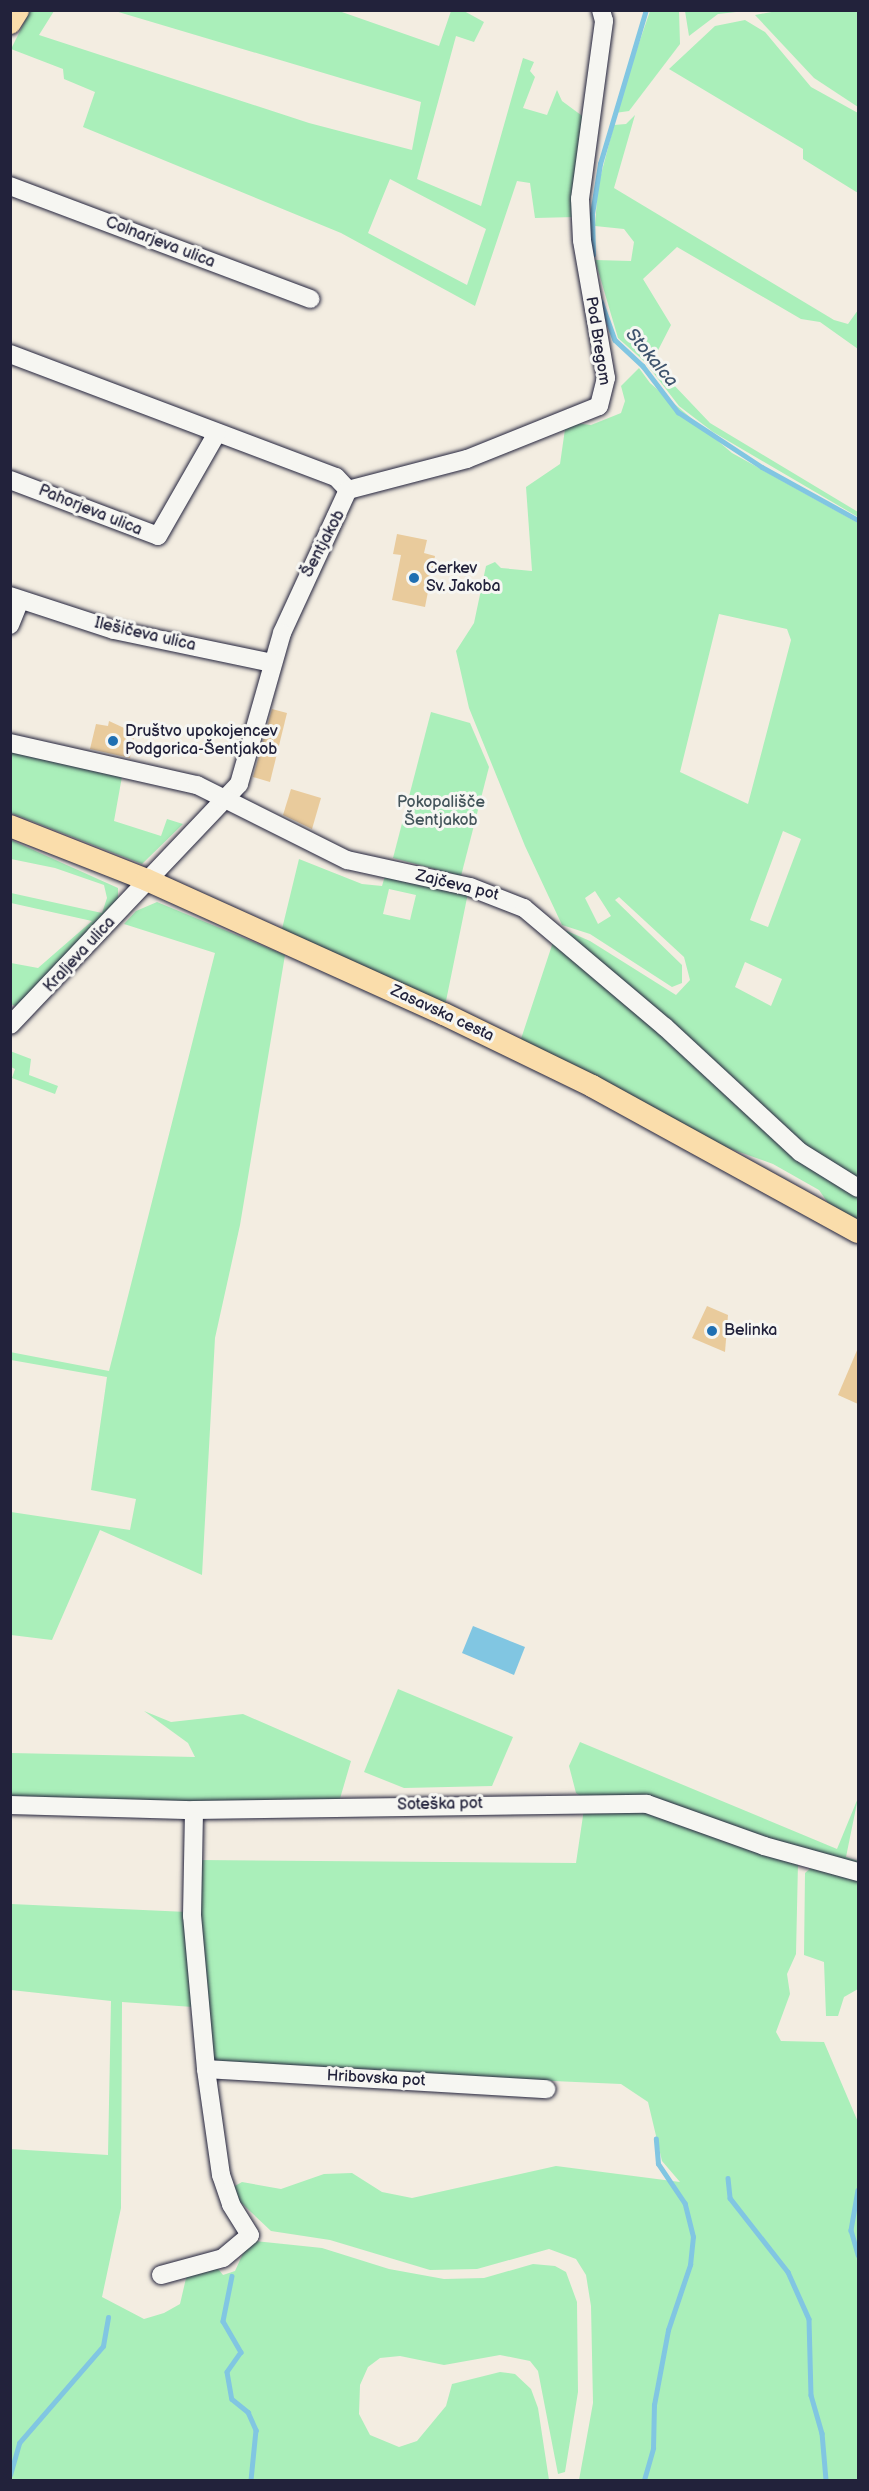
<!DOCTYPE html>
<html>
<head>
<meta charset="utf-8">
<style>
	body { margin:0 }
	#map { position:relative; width:869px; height:2491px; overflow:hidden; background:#f3ede1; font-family:"Balsamiq Sans",sans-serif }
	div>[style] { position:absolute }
	.green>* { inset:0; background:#aaefba }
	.water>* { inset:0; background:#81c6e2 }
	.stream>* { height:4.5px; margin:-2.25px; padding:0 2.25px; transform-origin:2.25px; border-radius:2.25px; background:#81c6e2 }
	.building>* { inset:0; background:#e9cb9c }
	.roads { filter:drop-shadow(0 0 2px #22223b) drop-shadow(0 0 2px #22223b) }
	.minor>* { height:18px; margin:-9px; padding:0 9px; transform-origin:9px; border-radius:9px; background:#f6f6f2 }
	.major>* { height:22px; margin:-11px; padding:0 11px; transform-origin:11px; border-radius:11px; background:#faddab }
	.dots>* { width:16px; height:16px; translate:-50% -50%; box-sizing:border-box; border:3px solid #f6f6f2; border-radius:50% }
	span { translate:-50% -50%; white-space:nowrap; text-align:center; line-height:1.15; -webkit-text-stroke:6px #f6f6f2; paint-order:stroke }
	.street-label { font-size:16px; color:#22223b }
	.poi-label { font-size:16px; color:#22223b }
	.left { translate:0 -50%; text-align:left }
	.park-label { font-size:16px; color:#44555b }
	.water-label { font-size:18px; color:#3e536d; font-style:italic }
	.frame { position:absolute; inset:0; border:12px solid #22223b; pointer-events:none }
</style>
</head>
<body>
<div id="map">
	<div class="green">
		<div style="clip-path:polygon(evenodd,30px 11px,54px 11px,39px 35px,309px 123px,412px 150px,421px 102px,115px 11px,339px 11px,439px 46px,451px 11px,464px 11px,484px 22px,474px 42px,456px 36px,417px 179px,481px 206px,523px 58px,534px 62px,530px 71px,535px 77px,523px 108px,547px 115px,557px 90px,562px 101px,585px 118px,575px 217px,535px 218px,530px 183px,517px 181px,475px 306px,341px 233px,83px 127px,95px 92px,64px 79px,63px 69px,11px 49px,30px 11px,390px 179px,486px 229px,467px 285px,368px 233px,390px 179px)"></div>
		<div style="clip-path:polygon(650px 11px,679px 11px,680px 44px,629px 111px,615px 113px)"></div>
		<div style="clip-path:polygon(685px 11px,685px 10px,745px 11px,718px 14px,689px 36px)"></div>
		<div style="clip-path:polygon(777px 11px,858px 11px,858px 107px,814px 78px,755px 15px)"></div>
		<div style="clip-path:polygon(745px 20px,765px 32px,811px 87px,858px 113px,858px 193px,803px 159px,803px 149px,669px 69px,715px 26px)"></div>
		<div style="clip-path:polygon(635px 115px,614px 188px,834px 320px,848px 324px,858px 310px,858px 349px,820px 322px,801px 319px,677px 247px,643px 279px,671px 325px,652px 362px,710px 423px,858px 512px,858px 517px,713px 432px,679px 406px,645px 362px,618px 338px,595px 260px,631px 261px,634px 242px,624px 229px,595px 226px,598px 186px,614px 125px,626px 124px)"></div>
		<div style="clip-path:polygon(evenodd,639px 368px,650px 383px,732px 453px,858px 523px,858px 1184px,835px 1171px,564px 934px,567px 931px,590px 941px,676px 995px,690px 980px,684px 957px,619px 897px,615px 900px,682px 965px,682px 983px,672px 987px,590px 934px,562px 925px,525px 846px,469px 708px,456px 651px,474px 623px,486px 566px,495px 562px,501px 568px,532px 571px,526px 487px,560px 464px,566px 422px,591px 425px,621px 413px,625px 401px,621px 386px,639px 368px,719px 614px,787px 629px,791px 640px,748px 804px,680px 772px,719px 614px,639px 368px,783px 831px,801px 839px,768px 927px,750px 920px,783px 831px,639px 368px,595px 891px,611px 916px,598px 924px,585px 898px,595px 891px,639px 368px,745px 962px,782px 979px,771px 1006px,735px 987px,745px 962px)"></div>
		<div style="clip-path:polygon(431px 712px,470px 723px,489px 767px,461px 876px,393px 858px)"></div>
		<div style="clip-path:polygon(10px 749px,123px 771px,114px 821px,161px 836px,167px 819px,183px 824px,142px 864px,11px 813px)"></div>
		<div style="clip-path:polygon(11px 840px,118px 888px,118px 902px,17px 1007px,11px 1004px,11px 963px,38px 968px,92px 921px,11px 903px,11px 893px,102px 913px,107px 898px,104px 885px,55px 868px,11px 859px)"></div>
		<div style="clip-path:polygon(evenodd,299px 859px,362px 884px,382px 886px,385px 876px,468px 893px,446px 1001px,442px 1005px,286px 933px,282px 929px,299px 859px,389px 889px,416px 895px,410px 920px,383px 914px,389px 889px)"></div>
		<div style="clip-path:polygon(157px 902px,285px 955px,240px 1225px,215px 1338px,202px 1575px,100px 1530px,52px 1640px,11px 1635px,11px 1512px,130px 1530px,136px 1499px,91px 1490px,107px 1377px,11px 1360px,10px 1352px,109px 1371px,215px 953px,124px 924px,136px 911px)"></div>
		<div style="clip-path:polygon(554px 939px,858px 1193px,858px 1221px,828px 1203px,819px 1190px,773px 1164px,717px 1144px,520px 1042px)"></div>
		<div style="clip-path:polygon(10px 1051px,31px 1059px,29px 1075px,58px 1086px,55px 1094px,12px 1078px,15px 1069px,11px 1067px)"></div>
		<div style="clip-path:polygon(398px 1689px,513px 1737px,492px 1786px,404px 1788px,364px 1772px)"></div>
		<div style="clip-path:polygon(144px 1711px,171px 1722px,243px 1714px,351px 1761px,339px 1802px,11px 1801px,11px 1753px,195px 1757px,188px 1743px)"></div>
		<div style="clip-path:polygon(580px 1742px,837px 1849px,858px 1798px,846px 1857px,858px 1861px,858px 1868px,715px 1822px,588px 1801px,576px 1793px,569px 1766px)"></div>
		<div style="clip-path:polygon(584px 1809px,648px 1813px,798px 1863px,796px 1954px,787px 1974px,790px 1994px,776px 2032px,781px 2041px,824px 2042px,858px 2122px,858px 2480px,579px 2480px,593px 2403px,591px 2306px,586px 2275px,576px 2259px,549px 2249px,477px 2269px,430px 2270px,330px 2240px,271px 2231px,235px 2197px,233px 2187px,242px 2182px,281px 2189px,324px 2174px,352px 2173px,382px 2192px,412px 2198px,556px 2166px,680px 2182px,662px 2161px,648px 2102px,621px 2084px,214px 2066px,206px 2048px,198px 1860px,576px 1863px)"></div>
		<div style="clip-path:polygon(812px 1867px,858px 1879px,858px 1989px,844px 1997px,838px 2016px,826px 2016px,824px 1962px,804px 1955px,805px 1873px)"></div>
		<div style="clip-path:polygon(11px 1904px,187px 1912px,193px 2007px,122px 2002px,121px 2208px,102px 2297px,144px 2319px,164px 2313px,180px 2304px,187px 2274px,215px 2265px,223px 2275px,235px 2271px,245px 2249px,255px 2241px,322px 2248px,389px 2269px,444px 2279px,484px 2278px,533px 2264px,555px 2266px,566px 2272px,577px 2302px,578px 2392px,565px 2472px,558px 2474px,538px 2371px,530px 2361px,500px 2355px,444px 2365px,400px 2356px,380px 2358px,368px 2367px,360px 2385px,359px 2414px,370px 2435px,399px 2447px,417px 2441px,446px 2406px,452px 2384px,500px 2372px,515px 2374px,531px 2389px,538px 2408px,549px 2480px,11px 2480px,10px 2149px,108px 2155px,111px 2001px,11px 1990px)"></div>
	</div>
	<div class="water">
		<div style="clip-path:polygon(473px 1626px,525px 1647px,514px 1675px,462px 1653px)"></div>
	</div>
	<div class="stream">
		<div style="left:593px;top:255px;width:41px;rotate:-91.4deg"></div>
		<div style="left:592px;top:214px;width:51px;rotate:-80.9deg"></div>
		<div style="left:600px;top:164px;width:161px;rotate:-73.4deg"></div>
		<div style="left:601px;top:301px;width:41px;rotate:70.3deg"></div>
		<div style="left:615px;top:340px;width:38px;rotate:43deg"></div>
		<div style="left:643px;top:366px;width:58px;rotate:52.7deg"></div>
		<div style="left:678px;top:412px;width:100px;rotate:33.2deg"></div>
		<div style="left:762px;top:467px;width:110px;rotate:28.9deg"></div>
		<div style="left:728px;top:2178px;width:20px;rotate:84deg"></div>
		<div style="left:730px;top:2198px;width:94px;rotate:51.9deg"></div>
		<div style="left:788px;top:2272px;width:51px;rotate:65.9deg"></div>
		<div style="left:809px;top:2319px;width:76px;rotate:88.5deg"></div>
		<div style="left:811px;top:2395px;width:40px;rotate:74deg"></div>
		<div style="left:822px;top:2433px;width:47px;rotate:85.1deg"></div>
		<div style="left:858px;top:2190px;width:41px;rotate:99.9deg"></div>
		<div style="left:851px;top:2230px;width:26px;rotate:74deg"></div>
		<div style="left:232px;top:2276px;width:46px;rotate:101.3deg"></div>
		<div style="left:223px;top:2321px;width:36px;rotate:60deg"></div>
		<div style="left:241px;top:2352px;width:24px;rotate:125deg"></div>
		<div style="left:227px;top:2372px;width:27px;rotate:80deg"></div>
		<div style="left:232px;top:2399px;width:21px;rotate:39deg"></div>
		<div style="left:248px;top:2412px;width:20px;rotate:66deg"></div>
		<div style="left:256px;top:2430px;width:50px;rotate:95.7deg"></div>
		<div style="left:10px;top:2475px;width:33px;rotate:-74deg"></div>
		<div style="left:19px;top:2443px;width:128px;rotate:-49.1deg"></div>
		<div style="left:103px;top:2346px;width:29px;rotate:-80deg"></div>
		<div style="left:644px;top:2480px;width:33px;rotate:-74deg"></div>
		<div style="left:653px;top:2448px;width:43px;rotate:-88.7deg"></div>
		<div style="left:654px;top:2405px;width:76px;rotate:-79.4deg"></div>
		<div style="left:668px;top:2330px;width:69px;rotate:-71.3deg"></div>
		<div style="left:690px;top:2265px;width:28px;rotate:-84deg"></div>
		<div style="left:693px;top:2237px;width:34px;rotate:-104deg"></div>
		<div style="left:685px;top:2204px;width:48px;rotate:-124deg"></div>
		<div style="left:658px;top:2164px;width:25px;rotate:-95deg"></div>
	</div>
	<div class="building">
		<div style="clip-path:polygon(397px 534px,427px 540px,424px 553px,435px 556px,425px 607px,392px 600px,401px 555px,393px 554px)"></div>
		<div style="clip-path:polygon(272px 709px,287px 713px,270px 782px,253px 777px)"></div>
		<div style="clip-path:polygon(109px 721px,135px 733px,130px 758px,90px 749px,96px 724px,108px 726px)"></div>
		<div style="clip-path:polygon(291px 789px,321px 798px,312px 829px,283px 815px)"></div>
		<div style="clip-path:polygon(707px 1306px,728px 1315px,725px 1352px,692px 1338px)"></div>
		<div style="clip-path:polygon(858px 1348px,858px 1404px,838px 1395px)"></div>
	</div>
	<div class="roads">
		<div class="minor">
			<div style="left:10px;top:186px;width:321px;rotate:20.6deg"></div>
			<div style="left:10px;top:354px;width:348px;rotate:20.7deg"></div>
			<div style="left:336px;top:477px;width:18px;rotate:47deg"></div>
			<div style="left:348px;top:490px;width:157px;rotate:114.8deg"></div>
			<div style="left:282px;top:633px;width:157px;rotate:105.9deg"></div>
			<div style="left:239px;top:784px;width:332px;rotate:133.5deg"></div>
			<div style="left:10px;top:480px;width:158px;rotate:20.7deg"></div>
			<div style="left:158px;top:536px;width:119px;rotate:-60.2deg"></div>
			<div style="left:348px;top:490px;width:123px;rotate:-14.6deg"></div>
			<div style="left:467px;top:459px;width:142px;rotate:-21.9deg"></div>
			<div style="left:599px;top:406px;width:29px;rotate:-76deg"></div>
			<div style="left:606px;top:378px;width:140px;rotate:-99.9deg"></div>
			<div style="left:582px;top:240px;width:41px;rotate:-92.8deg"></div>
			<div style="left:580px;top:199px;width:180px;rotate:-82.3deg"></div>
			<div style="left:604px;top:21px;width:11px;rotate:-105deg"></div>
			<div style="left:10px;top:596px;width:109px;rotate:18.1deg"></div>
			<div style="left:114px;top:630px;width:161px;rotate:11.8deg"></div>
			<div style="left:10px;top:625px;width:27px;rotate:-68deg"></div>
			<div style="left:10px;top:743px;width:192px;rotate:12.7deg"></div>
			<div style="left:197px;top:785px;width:168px;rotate:26.6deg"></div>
			<div style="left:347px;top:860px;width:126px;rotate:12.4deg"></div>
			<div style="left:470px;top:887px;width:58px;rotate:21.3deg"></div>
			<div style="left:524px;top:908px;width:185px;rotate:40.2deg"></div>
			<div style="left:665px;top:1027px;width:184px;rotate:42.8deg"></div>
			<div style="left:800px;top:1152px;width:68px;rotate:31.8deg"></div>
			<div style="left:10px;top:1805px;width:184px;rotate:1.6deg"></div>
			<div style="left:194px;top:1810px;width:453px;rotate:-0.8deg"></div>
			<div style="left:647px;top:1804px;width:124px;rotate:19.7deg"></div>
			<div style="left:764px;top:1846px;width:98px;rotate:15.5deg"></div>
			<div style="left:206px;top:2069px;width:341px;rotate:3.4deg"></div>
			<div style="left:161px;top:2275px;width:64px;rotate:-15.3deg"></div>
			<div style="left:223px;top:2258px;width:35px;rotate:-40deg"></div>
			<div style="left:250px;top:2235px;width:36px;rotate:-122deg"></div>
			<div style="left:231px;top:2204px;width:31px;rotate:-109deg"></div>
			<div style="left:221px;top:2175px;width:107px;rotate:-98.1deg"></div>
			<div style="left:206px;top:2069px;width:154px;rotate:-95.2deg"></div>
			<div style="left:192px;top:1916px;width:106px;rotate:-88.9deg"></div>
		</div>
		<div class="major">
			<div style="left:10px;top:23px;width:15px;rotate:-58deg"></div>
			<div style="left:10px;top:826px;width:147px;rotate:21.5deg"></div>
			<div style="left:147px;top:880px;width:326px;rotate:24.3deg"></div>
			<div style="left:444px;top:1014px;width:165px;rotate:25.9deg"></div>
			<div style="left:592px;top:1086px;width:303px;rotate:28.8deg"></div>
		</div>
	</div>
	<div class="dots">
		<div style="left:414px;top:578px;background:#1f6fb2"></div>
		<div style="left:113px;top:741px;background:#1f6fb2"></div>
		<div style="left:712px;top:1331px;background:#1f6fb2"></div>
	</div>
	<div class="street-label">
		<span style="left:160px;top:243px;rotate:21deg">Colnarjeva ulica</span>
		<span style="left:597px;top:341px;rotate:81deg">Pod Bregom</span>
		<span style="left:90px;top:511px;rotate:22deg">Pahorjeva ulica</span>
		<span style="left:324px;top:544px;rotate:-62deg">Šentjakob</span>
		<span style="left:145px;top:635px;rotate:13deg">Ilešičeva ulica</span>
		<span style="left:457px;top:886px;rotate:14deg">Zajčeva pot</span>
		<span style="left:80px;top:955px;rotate:-47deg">Kraljeva ulica</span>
		<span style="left:442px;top:1014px;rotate:25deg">Zasavska cesta</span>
		<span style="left:440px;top:1805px;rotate:-1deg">Soteška pot</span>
		<span style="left:376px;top:2079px;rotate:3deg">Hribovska pot</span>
	</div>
	<div class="poi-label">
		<span class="left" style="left:426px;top:578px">Cerkev<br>Sv. Jakoba</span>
		<span class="left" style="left:125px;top:741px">Društvo upokojencev<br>Podgorica-Šentjakob</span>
		<span class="left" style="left:724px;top:1331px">Belinka</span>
	</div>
	<div class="park-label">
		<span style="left:441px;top:812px">Pokopališče<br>Šentjakob</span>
	</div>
	<div class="water-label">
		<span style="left:651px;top:358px;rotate:50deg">Stokalca</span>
	</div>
	<div class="frame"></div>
</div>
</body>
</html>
